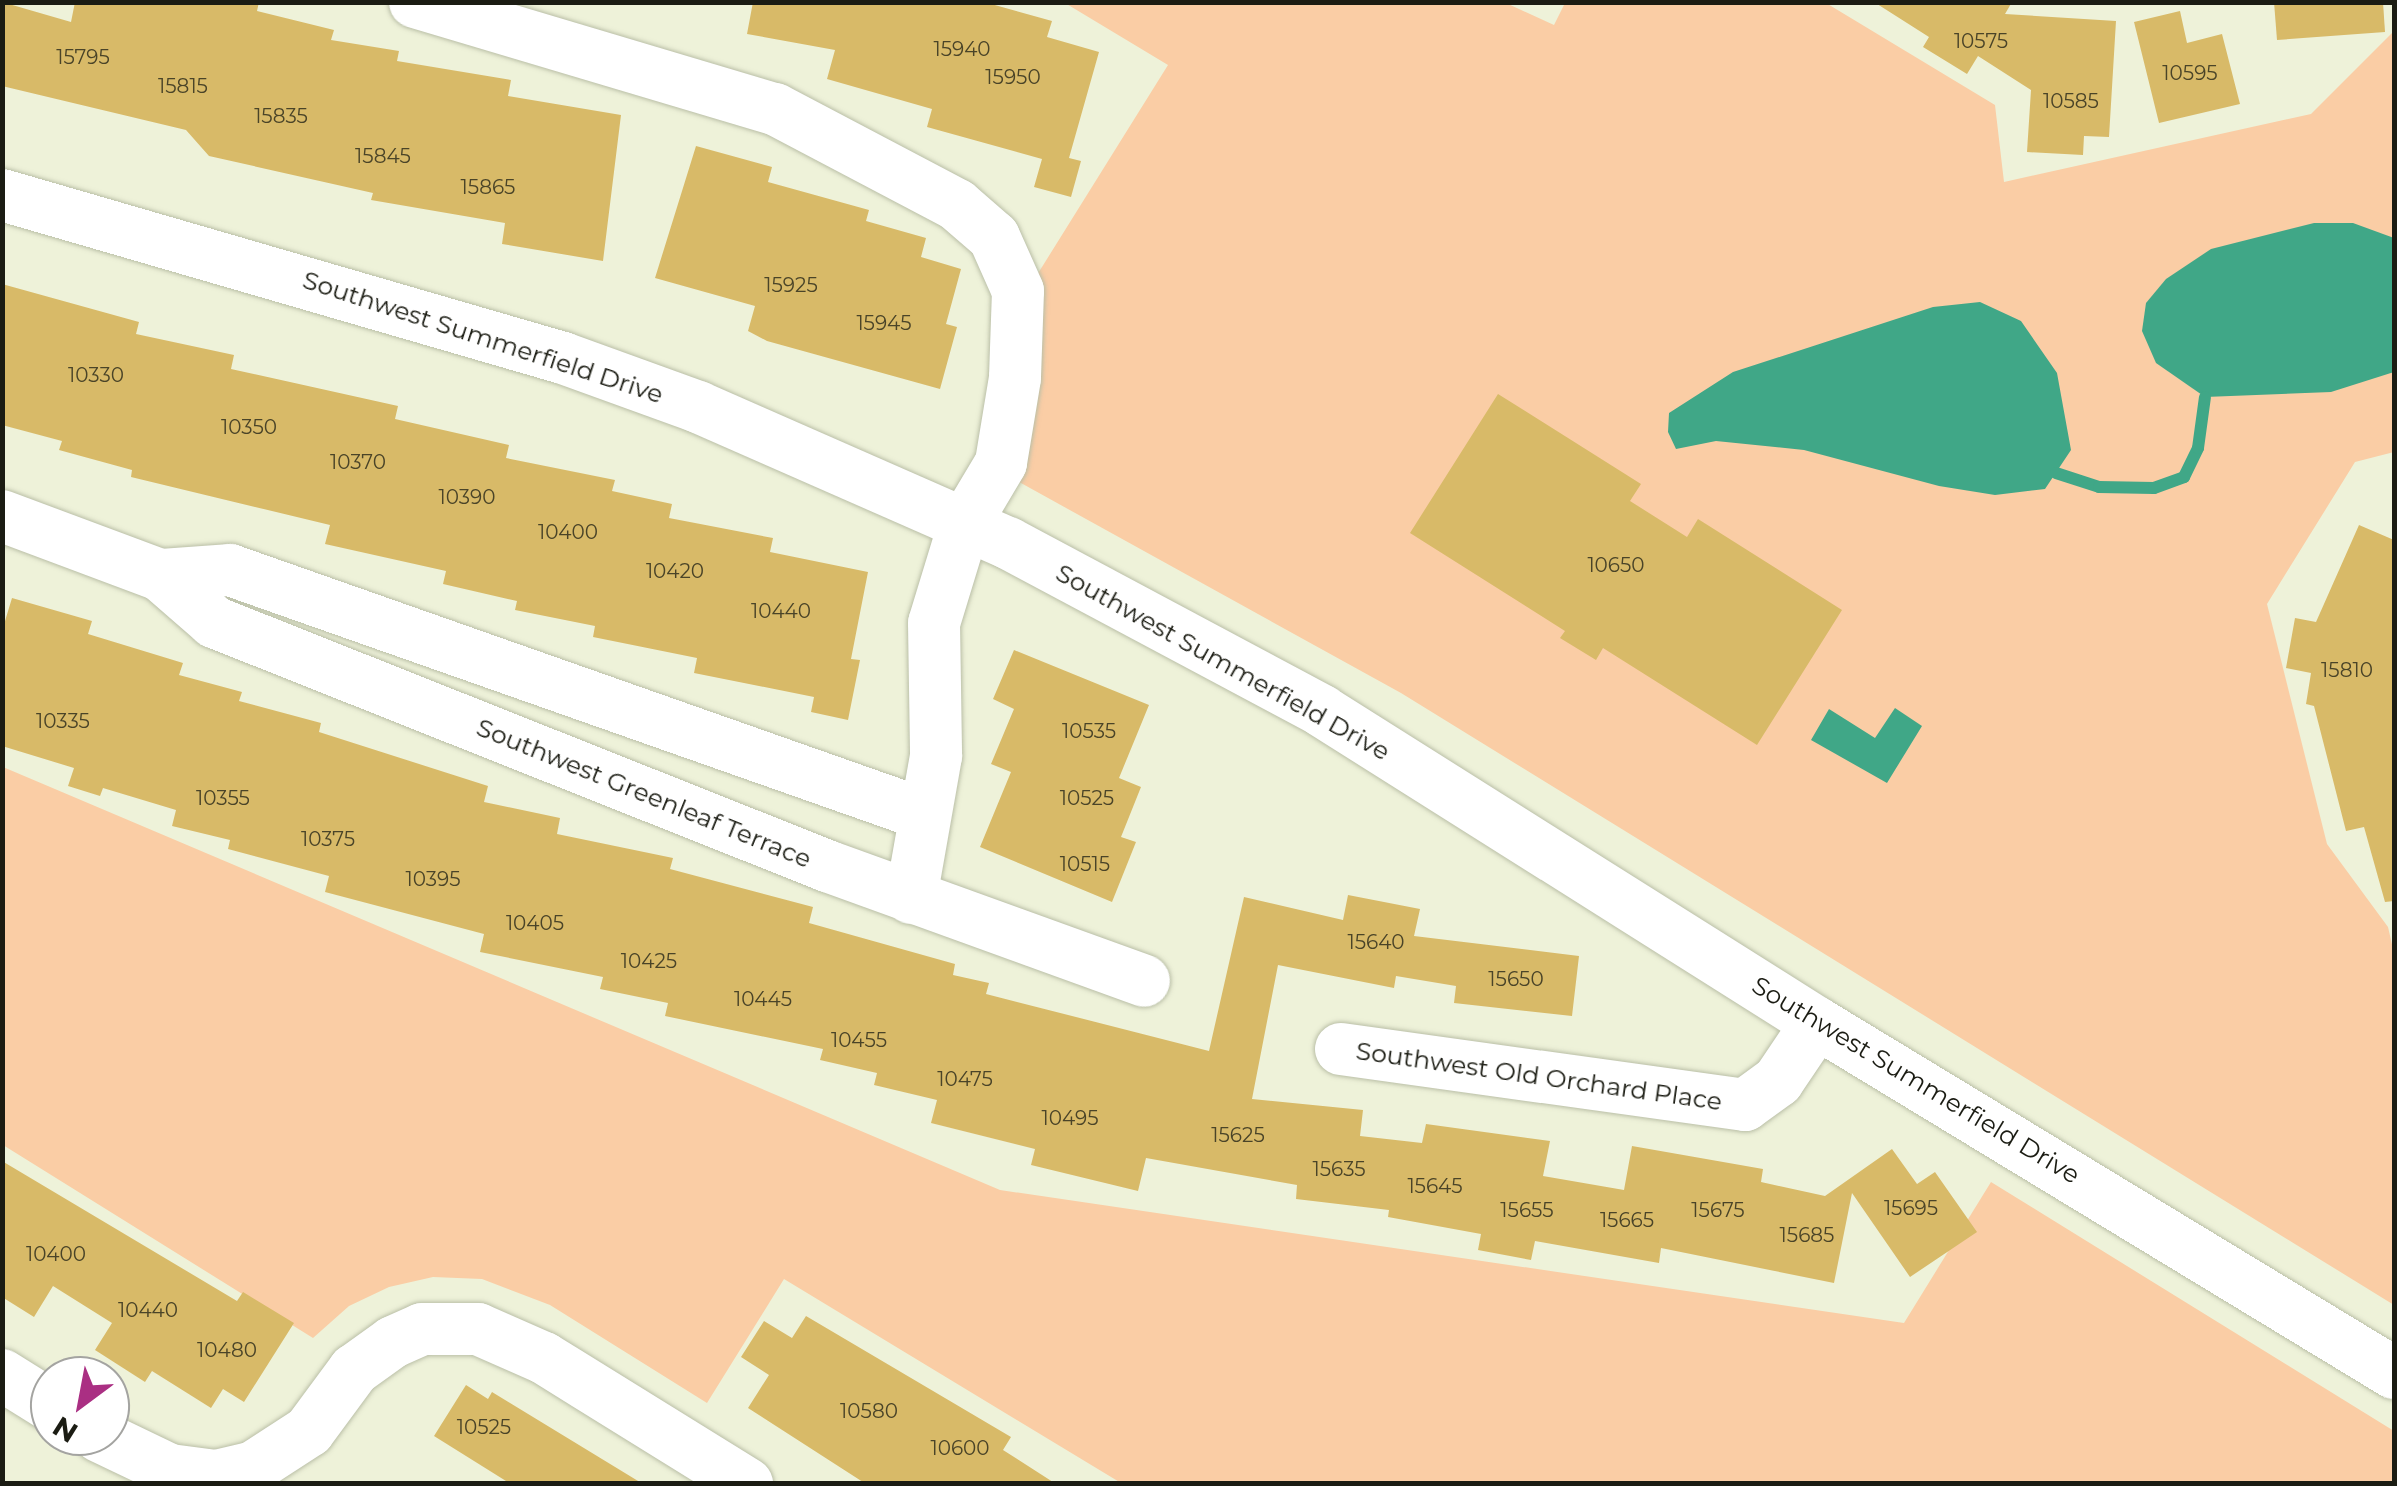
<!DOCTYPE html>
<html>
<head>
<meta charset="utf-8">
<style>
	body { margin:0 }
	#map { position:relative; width:2397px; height:1486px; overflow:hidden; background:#eef2d9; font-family:Montserrat,sans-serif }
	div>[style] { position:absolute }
	.green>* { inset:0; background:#facda5 }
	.water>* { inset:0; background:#40a787 }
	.stream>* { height:12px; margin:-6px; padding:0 6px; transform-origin:6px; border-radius:6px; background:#40a787 }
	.building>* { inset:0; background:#d8ba68 }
	.roads { filter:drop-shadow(0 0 2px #babfa7) drop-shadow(0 0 2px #babfa7) }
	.minor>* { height:52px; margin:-26px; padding:0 26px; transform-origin:26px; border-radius:26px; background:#fff }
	span { translate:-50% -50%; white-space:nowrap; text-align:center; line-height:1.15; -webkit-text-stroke:10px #fff; paint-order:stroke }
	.number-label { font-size:20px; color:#4a4428 }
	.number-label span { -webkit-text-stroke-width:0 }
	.street-label { font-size:25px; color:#1b1c13 }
	.frame { position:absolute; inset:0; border:5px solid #1b1c13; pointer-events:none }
	.north { position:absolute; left:30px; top:1356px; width:100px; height:100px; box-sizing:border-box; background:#fff; border:2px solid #a4a4a1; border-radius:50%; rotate:212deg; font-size:28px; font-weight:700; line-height:40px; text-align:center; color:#1b1c13 }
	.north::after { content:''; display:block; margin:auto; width:35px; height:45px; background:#aa2f83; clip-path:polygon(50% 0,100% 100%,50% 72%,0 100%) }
</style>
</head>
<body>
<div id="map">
	<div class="green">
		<div style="clip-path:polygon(1065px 3px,1506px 3px,1554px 25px,1565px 3px,1826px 3px,1995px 105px,2004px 182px,2311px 114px,2394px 31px,2394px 452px,2355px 462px,2267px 604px,2327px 844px,2388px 927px,2394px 953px,2394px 1305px,1401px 693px,1010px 477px,1032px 283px,1168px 65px)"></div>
		<div style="clip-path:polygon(3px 767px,1000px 1190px,1904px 1323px,1991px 1182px,2394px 1431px,2394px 1483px,1121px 1483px,784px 1279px,707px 1403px,550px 1305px,482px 1279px,433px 1277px,389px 1287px,349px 1306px,313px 1338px,3px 1145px)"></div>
	</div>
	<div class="water">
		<div style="clip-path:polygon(2314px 223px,2353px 223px,2394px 238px,2394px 372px,2331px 392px,2205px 397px,2156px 363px,2142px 331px,2146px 303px,2166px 279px,2211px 249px)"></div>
		<div style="clip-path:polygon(1980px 302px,2021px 321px,2057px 373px,2071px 450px,2045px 489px,1995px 495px,1939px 486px,1804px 450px,1716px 441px,1676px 449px,1668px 432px,1669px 413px,1733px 372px,1933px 307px)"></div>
		<div style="clip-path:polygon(1895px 708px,1922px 726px,1887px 783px,1811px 740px,1829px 709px,1875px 738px)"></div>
	</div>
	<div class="stream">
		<div style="left:2056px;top:473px;width:45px;rotate:18deg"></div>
		<div style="left:2099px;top:487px;width:55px;rotate:1deg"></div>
		<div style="left:2154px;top:488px;width:32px;rotate:-20deg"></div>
		<div style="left:2184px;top:477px;width:32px;rotate:-64deg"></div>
		<div style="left:2198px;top:448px;width:51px;rotate:-82.2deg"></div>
	</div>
	<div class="building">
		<div style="clip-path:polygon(2px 2px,71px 22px,75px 2px,259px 2px,257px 11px,334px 30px,331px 40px,399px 51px,397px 61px,511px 80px,508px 96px,621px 115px,603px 261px,502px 244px,505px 223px,371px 200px,373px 193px,209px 156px,186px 130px,2px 86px)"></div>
		<div style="clip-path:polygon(753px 2px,984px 2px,1052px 21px,1047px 37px,1099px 52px,1069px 158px,1081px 161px,1071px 197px,1034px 187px,1042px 159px,927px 127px,932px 109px,827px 79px,835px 50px,747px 34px)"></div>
		<div style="clip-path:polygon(1874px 2px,2012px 2px,2005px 14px,2116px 21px,2109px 137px,2084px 136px,2083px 155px,2027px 152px,2031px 90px,1978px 56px,1967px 74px,1923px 47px,1929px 37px)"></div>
		<div style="clip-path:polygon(2274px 2px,2383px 2px,2385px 32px,2277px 40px)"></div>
		<div style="clip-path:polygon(2180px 11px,2187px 43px,2222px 34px,2240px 104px,2159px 123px,2134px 22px)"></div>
		<div style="clip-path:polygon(696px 146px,772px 167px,768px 182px,869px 210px,866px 221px,926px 238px,921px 257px,961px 269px,946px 324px,957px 327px,940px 389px,767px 341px,748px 331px,755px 306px,655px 278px)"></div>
		<div style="clip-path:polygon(2px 284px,139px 322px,136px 334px,234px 355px,231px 369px,398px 406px,395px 419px,509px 445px,506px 458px,615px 480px,612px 491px,672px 504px,669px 518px,773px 538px,770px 552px,868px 572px,851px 659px,860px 660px,848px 720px,811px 712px,814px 697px,694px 673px,697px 658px,593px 637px,595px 626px,515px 610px,517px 601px,443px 584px,446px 571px,325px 544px,330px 525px,131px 477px,132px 470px,59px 450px,62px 441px,2px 425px)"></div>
		<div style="clip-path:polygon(1498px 394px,1641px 484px,1630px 501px,1687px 537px,1698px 519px,1842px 610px,1757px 745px,1603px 648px,1596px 660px,1560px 638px,1565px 631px,1410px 533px)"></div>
		<div style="clip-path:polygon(2359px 525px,2394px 540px,2394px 901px,2385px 902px,2364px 827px,2346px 831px,2314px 706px,2306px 704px,2311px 673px,2286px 668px,2295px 618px,2316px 622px)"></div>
		<div style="clip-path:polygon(12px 598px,92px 621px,88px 634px,183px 663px,179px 675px,242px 692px,239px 701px,321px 723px,319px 732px,488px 786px,484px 802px,560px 818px,557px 834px,673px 858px,670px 869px,813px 907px,809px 923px,955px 964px,953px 975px,989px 983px,986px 994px,1209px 1051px,1244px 897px,1343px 920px,1348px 895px,1420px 909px,1414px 936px,1579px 956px,1572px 1016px,1454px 1003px,1456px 986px,1396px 976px,1394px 988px,1278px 965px,1252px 1099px,1363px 1110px,1360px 1136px,1422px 1143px,1426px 1124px,1550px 1141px,1543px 1176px,1624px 1190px,1632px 1146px,1763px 1169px,1761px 1182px,1825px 1196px,1892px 1149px,1917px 1184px,1935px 1172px,1977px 1232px,1910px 1277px,1852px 1193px,1834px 1283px,1661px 1248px,1659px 1263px,1535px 1241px,1531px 1260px,1478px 1250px,1481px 1234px,1388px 1217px,1389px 1210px,1296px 1199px,1297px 1185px,1146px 1158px,1138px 1191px,1031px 1165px,1035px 1149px,931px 1123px,937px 1100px,874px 1085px,877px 1073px,820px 1060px,823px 1049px,665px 1016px,668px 1003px,600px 989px,603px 977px,480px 952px,484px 934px,325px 892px,329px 876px,228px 849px,230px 840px,172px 826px,176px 810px,103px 788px,100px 796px,68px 786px,74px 768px,2px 746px,2px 631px)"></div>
		<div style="clip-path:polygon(1014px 650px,1149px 705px,1119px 778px,1141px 787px,1121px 837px,1136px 842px,1112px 902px,980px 847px,1011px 772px,991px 764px,1014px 709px,993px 699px)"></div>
		<div style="clip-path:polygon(2px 1161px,237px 1301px,243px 1292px,294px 1323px,244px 1402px,223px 1389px,211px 1408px,152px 1371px,145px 1382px,95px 1350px,112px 1323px,53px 1286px,34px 1317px,2px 1297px)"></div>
		<div style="clip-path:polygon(806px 1316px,1011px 1437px,1003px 1450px,1056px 1484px,866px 1484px,748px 1408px,769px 1375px,741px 1357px,764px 1321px,792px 1338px)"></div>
		<div style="clip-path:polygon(466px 1385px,488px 1399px,492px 1392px,643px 1484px,511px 1484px,434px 1436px)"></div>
	</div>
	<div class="roads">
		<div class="minor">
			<div style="left:415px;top:2px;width:376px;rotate:16.6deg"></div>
			<div style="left:775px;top:109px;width:206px;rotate:27.8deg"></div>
			<div style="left:957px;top:205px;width:49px;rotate:40.9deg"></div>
			<div style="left:994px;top:237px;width:59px;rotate:66deg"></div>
			<div style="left:1018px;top:291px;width:87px;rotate:92deg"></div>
			<div style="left:1015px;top:378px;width:86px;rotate:99.4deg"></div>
			<div style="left:1001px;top:463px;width:72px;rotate:120.8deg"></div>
			<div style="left:964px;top:525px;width:102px;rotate:107deg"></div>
			<div style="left:934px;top:623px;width:133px;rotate:89.1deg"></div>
			<div style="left:936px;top:756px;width:144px;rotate:100deg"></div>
			<div style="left:2px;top:195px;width:584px;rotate:16.2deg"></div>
			<div style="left:563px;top:358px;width:144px;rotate:19.9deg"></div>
			<div style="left:698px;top:407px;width:339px;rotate:23.7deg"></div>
			<div style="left:1008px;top:543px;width:356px;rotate:28.1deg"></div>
			<div style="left:1322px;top:711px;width:585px;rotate:32.22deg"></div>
			<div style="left:1817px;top:1023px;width:675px;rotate:31.24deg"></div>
			<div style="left:2px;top:516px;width:169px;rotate:20.5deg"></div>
			<div style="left:160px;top:575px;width:72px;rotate:41deg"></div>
			<div style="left:214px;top:622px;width:660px;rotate:21.7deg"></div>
			<div style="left:827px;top:866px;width:337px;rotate:19.9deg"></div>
			<div style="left:160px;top:575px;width:70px;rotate:-4.1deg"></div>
			<div style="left:230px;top:570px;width:735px;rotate:19.4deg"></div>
			<div style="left:1341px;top:1049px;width:408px;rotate:7.9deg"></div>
			<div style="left:1745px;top:1105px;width:41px;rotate:-36deg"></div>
			<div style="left:1778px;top:1081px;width:70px;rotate:-56.1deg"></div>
			<div style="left:2px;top:1375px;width:57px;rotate:32deg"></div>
			<div style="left:99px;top:1436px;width:79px;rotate:25.6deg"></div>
			<div style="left:170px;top:1470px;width:46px;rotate:7.4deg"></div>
			<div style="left:216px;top:1476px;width:37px;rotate:-13deg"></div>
			<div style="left:252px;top:1468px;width:68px;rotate:-33deg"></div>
			<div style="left:309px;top:1431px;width:76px;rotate:-53.6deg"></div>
			<div style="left:354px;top:1370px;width:48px;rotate:-35.7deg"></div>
			<div style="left:393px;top:1342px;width:32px;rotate:-24deg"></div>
			<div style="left:422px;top:1329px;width:56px"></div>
			<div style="left:478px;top:1329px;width:72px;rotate:23.7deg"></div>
			<div style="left:544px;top:1358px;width:239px;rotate:31.8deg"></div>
		</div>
	</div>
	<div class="number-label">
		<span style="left:1981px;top:41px">10575</span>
		<span style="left:962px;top:49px">15940</span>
		<span style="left:83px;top:57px">15795</span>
		<span style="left:2190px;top:73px">10595</span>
		<span style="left:1013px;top:77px">15950</span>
		<span style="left:183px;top:86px">15815</span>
		<span style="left:2071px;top:101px">10585</span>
		<span style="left:281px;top:116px">15835</span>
		<span style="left:383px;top:156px">15845</span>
		<span style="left:488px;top:187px">15865</span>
		<span style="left:791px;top:285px">15925</span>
		<span style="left:884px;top:323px">15945</span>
		<span style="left:96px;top:375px">10330</span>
		<span style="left:249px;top:427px">10350</span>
		<span style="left:358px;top:462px">10370</span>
		<span style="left:467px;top:497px">10390</span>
		<span style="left:568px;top:532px">10400</span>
		<span style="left:1616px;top:565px">10650</span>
		<span style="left:675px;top:571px">10420</span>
		<span style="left:781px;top:611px">10440</span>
		<span style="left:2347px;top:670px">15810</span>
		<span style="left:63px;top:721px">10335</span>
		<span style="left:1089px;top:731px">10535</span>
		<span style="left:223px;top:798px">10355</span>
		<span style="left:1087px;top:798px">10525</span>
		<span style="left:328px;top:839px">10375</span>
		<span style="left:1085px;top:864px">10515</span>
		<span style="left:433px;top:879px">10395</span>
		<span style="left:535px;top:923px">10405</span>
		<span style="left:1376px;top:942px">15640</span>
		<span style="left:649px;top:961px">10425</span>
		<span style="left:1516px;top:979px">15650</span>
		<span style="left:763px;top:999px">10445</span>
		<span style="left:859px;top:1040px">10455</span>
		<span style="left:965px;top:1079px">10475</span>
		<span style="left:1070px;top:1118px">10495</span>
		<span style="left:1238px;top:1135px">15625</span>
		<span style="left:1339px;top:1169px">15635</span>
		<span style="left:1435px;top:1186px">15645</span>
		<span style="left:1911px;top:1208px">15695</span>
		<span style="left:1527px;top:1210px">15655</span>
		<span style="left:1718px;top:1210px">15675</span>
		<span style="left:1627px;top:1220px">15665</span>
		<span style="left:1807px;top:1235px">15685</span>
		<span style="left:56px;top:1254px">10400</span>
		<span style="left:148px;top:1310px">10440</span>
		<span style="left:227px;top:1350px">10480</span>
		<span style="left:869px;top:1411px">10580</span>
		<span style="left:484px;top:1427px">10525</span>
		<span style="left:960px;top:1448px">10600</span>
	</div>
	<div class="street-label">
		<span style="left:483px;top:337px;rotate:18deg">Southwest Summerfield Drive</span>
		<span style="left:1223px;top:662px;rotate:29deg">Southwest Summerfield Drive</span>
		<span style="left:644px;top:793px;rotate:22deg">Southwest Greenleaf Terrace</span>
		<span style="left:1539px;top:1076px;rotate:8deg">Southwest Old Orchard Place</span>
		<span style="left:1916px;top:1080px;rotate:31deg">Southwest Summerfield Drive</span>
	</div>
	<div class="frame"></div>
	<div class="north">N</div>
</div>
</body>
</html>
